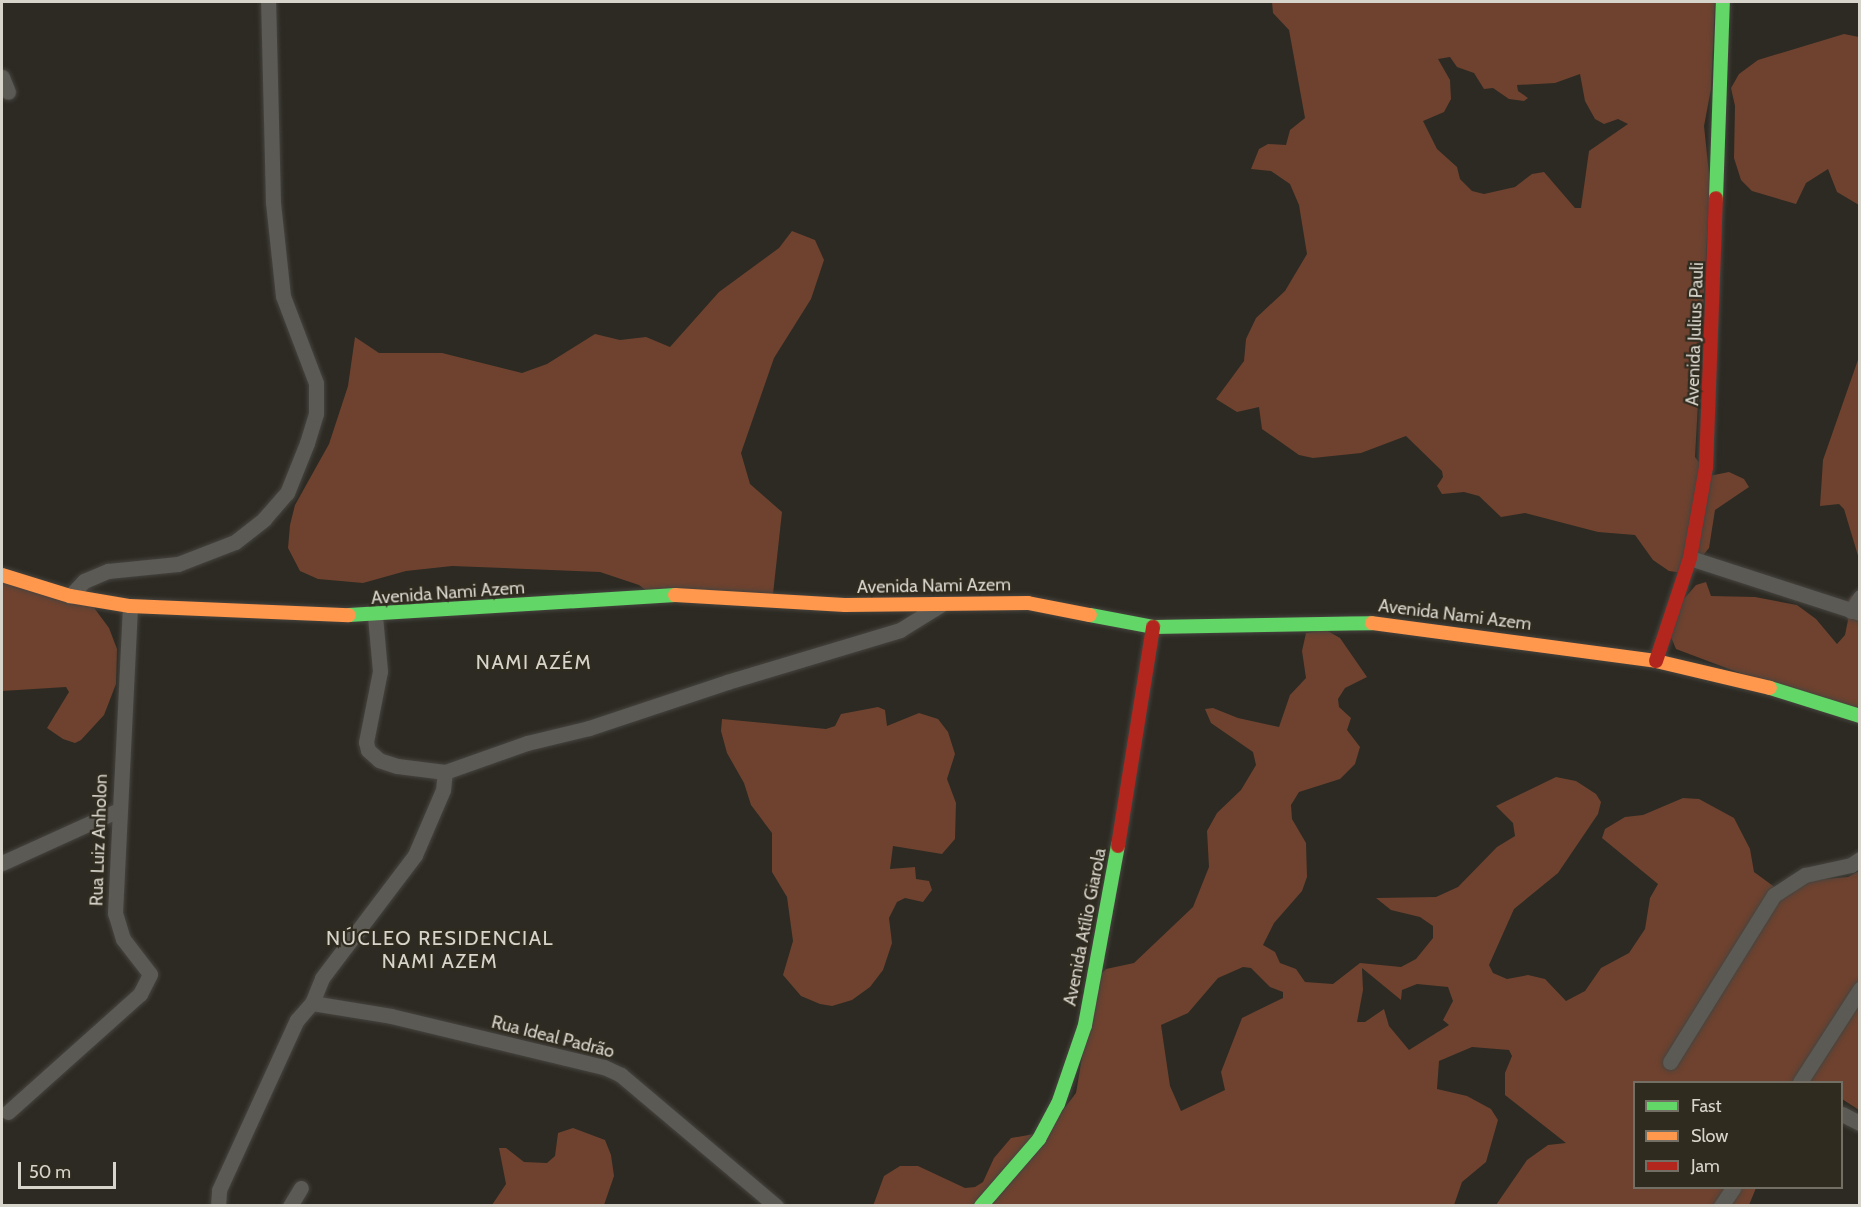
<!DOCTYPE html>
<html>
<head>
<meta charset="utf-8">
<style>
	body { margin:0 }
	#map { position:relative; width:1861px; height:1207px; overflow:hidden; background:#2c2a23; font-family:Cabin,sans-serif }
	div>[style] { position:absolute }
	.green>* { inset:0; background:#6e422f }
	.roads { filter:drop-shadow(0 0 2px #47443f) drop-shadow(0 0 2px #47443f) }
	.street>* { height:15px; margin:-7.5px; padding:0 7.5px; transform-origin:7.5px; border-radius:7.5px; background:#5c5a55 }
	.fast>* { height:14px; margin:-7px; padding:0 7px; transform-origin:7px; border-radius:7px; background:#63d668 }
	.slow>* { height:14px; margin:-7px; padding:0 7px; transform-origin:7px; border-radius:7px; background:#ff974d }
	.jam>* { height:14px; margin:-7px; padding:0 7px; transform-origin:7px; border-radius:7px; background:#b3261e }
	span { translate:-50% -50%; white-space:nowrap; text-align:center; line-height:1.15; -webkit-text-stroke:4.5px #302b1f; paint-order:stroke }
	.street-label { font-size:18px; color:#d7d4cc }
	.neighbourhood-label { font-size:20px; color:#d7d4cc; letter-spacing:1.5px }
	.frame { position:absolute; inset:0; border:3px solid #d7d4cc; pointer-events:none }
	.legend { position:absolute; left:1633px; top:1081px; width:210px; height:108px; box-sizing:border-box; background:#302b1f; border:2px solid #736f64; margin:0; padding:8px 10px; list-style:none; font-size:18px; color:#d7d4cc }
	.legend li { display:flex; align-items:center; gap:12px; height:30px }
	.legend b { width:30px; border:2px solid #736f64 }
	.scale { position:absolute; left:18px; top:1162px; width:98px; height:27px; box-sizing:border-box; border:3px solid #d7d4cc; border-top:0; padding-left:8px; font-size:18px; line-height:21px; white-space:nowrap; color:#d7d4cc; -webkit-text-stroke:4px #302b1f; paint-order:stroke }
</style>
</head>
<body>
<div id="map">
	<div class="green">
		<div style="clip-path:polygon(evenodd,1272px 2px,1715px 2px,1711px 89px,1704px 126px,1710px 183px,1695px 457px,1709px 476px,1729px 472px,1744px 479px,1749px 487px,1715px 510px,1709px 548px,1692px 569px,1683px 573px,1669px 571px,1653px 560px,1635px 535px,1598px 532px,1525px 513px,1501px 517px,1479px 496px,1464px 492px,1442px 494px,1437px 486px,1443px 477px,1442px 471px,1406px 436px,1361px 453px,1313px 458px,1299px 455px,1262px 429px,1259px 407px,1237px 412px,1216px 399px,1244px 361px,1246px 339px,1256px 318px,1285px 291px,1307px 254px,1299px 205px,1290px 184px,1271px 171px,1251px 169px,1259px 149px,1268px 144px,1286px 145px,1290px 130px,1305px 118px,1289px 30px,1273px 13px,1272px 2px,1450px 57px,1457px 67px,1474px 73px,1484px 89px,1493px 88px,1509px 99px,1524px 101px,1528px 98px,1518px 91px,1517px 85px,1555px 83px,1580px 74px,1585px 101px,1595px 119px,1604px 124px,1618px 119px,1628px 124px,1589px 151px,1581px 208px,1575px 208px,1544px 172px,1532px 174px,1515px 187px,1484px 194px,1472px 191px,1460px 179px,1457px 167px,1437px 149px,1423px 121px,1444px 112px,1451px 99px,1450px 80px,1438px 59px,1450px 57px)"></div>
		<div style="clip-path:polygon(1844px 34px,1859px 37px,1859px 205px,1837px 192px,1828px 169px,1806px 183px,1796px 204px,1752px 191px,1741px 180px,1734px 158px,1735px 106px,1731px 88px,1739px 74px,1758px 60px)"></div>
		<div style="clip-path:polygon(792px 231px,815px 240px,824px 260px,811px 299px,774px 358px,741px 453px,750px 484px,782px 512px,773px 594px,657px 599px,639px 585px,600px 572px,452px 566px,406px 571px,363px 583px,318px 579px,300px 571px,288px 548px,290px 525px,295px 505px,329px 444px,348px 386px,355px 337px,379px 353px,442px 353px,522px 373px,547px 364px,595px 334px,620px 340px,646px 337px,670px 347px,719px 292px,779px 248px)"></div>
		<div style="clip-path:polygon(1859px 357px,1860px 559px,1859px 559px,1844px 509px,1839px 504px,1820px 506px,1823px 460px)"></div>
		<div style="clip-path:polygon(2px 581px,92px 605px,109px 628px,117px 649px,116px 684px,104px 715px,81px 740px,75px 743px,63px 739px,47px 728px,69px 692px,66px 687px,2px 691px)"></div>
		<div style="clip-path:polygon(1706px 582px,1711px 596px,1755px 597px,1797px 605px,1816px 619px,1837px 644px,1845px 635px,1848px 620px,1843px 608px,1851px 596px,1859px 593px,1859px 711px,1787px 691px,1676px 649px,1671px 637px,1683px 600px,1696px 585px)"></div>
		<div style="clip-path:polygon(evenodd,1326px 630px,1340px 638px,1367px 677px,1345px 688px,1338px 699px,1339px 707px,1351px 718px,1347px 730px,1360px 747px,1355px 764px,1340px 779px,1299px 792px,1291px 805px,1292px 819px,1306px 843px,1307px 877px,1302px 891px,1274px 923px,1263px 945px,1275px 952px,1280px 963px,1296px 969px,1305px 982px,1333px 984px,1360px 963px,1401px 967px,1416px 959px,1433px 938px,1433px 926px,1420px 917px,1391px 910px,1376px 898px,1436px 897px,1458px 887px,1497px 847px,1515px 836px,1513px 823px,1496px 806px,1556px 777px,1576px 781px,1596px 794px,1601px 802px,1598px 814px,1558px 873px,1514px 909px,1489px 965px,1493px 973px,1507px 979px,1528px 975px,1545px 979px,1566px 1001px,1585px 991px,1601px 968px,1629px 953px,1645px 929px,1650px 898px,1658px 884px,1602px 838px,1605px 829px,1625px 817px,1643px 815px,1683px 798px,1699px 799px,1734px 818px,1750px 849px,1754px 872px,1784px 894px,1814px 880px,1848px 877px,1859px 871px,1859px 1110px,1842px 1099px,1842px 1082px,1634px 1082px,1634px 1188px,1756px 1188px,1749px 1205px,1496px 1205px,1527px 1160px,1548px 1145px,1566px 1143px,1505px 1095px,1505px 1073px,1512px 1056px,1509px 1050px,1472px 1047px,1439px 1061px,1437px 1089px,1467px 1096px,1491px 1109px,1498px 1120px,1486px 1162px,1462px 1182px,1454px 1205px,873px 1206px,884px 1176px,900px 1166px,918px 1166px,965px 1188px,975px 1187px,983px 1182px,994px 1158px,1011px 1138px,1040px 1133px,1056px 1119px,1076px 1093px,1095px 980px,1106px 969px,1134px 963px,1193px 907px,1209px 867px,1207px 831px,1217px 813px,1241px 790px,1256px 765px,1253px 752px,1211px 723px,1205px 709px,1213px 708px,1238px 718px,1279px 727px,1290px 695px,1306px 678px,1302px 651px,1306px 633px,1326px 630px,1243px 967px,1251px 968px,1270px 987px,1283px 992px,1283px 998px,1242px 1018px,1221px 1072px,1225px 1090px,1181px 1111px,1170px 1086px,1161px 1025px,1188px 1013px,1218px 978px,1243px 967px,1326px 630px,1362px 968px,1401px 1000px,1402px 990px,1417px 984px,1448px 987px,1453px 1001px,1443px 1020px,1449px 1025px,1409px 1050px,1389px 1026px,1384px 1009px,1365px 1022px,1357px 1022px,1363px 990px,1362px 968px)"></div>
		<div style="clip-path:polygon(878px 707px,885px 710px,887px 726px,919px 713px,938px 719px,948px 732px,955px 754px,947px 779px,956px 803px,955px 839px,942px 854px,893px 846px,890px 869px,915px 867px,916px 879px,929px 881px,932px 890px,923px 902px,905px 898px,897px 902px,889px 918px,892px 943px,883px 970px,870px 987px,852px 1000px,832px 1006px,820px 1004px,801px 996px,783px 975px,793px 941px,787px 897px,772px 872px,772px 833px,751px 805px,744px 783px,727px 753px,721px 731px,722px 719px,826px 729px,835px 726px,841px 714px)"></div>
		<div style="clip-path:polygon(573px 1128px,605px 1140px,611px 1155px,614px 1176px,604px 1205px,492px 1205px,506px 1184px,499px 1148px,506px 1148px,524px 1162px,547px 1163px,555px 1156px,558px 1133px)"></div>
	</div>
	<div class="roads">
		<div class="street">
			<div style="left:2px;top:77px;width:16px;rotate:68deg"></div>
			<div style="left:1690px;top:558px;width:179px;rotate:17.9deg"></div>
			<div style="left:70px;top:596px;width:21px;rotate:-47deg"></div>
			<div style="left:84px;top:581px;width:26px;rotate:-23deg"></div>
			<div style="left:108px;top:571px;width:70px;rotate:-5.7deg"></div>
			<div style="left:178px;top:564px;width:61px;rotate:-21.1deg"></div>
			<div style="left:235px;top:542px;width:37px;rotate:-38deg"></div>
			<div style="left:264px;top:519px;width:35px;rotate:-49deg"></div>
			<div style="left:287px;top:493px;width:54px;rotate:-68.2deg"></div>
			<div style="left:307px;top:443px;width:30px;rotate:-73deg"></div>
			<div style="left:316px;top:414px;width:31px;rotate:-90deg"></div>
			<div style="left:316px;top:383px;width:93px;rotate:-110.8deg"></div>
			<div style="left:283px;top:296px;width:95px;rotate:-96.1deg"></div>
			<div style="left:273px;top:202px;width:200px;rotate:-91.4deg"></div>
			<div style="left:1851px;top:611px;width:17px;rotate:-57deg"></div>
			<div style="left:445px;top:772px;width:87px;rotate:-19.5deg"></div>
			<div style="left:527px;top:743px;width:64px;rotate:-13.6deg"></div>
			<div style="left:589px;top:728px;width:145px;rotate:-18.4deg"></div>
			<div style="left:727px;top:682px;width:181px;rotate:-16.7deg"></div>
			<div style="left:900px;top:630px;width:49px;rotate:-31.8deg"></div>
			<div style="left:2px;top:863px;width:128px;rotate:-24.4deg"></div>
			<div style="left:312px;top:1003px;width:80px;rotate:9.3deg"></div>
			<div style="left:391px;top:1016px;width:219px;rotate:13.5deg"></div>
			<div style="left:604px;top:1067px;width:19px;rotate:25deg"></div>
			<div style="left:621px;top:1075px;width:203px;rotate:40.2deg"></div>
			<div style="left:1670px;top:1062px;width:197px;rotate:-58.1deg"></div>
			<div style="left:1774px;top:895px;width:37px;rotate:-33deg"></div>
			<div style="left:1805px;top:875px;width:47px;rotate:-12.3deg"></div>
			<div style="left:1851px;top:865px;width:11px;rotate:-34deg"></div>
			<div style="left:1800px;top:1082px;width:111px;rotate:-57.2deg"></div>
			<div style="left:8px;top:1112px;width:177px;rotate:-41.8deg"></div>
			<div style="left:140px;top:994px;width:22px;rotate:-63deg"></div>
			<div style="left:150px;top:974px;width:44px;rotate:-127.6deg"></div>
			<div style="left:123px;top:939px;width:27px;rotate:-107deg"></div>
			<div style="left:115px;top:913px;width:307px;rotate:-87.2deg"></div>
			<div style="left:1842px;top:1114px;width:20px;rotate:27deg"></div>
			<div style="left:218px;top:1206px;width:16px;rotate:-86deg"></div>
			<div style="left:219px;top:1190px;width:187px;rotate:-65.4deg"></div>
			<div style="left:297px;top:1020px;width:23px;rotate:-49deg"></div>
			<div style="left:312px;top:1003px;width:27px;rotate:-68deg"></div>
			<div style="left:322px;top:978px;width:154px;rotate:-52.9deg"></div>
			<div style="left:415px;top:855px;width:71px;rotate:-66.7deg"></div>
			<div style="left:443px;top:790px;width:18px;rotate:-84deg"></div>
			<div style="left:445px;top:772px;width:48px;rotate:-172.9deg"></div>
			<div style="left:397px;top:766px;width:19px;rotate:-162deg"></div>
			<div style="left:379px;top:760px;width:15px;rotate:-138deg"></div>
			<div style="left:368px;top:750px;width:8px;rotate:-104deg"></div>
			<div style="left:366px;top:742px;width:72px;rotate:-78.8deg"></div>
			<div style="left:380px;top:671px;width:55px;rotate:-95.2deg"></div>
			<div style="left:290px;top:1206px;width:21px;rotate:-59deg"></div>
			<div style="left:1721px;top:1206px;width:22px;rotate:-56deg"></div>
		</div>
		<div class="fast">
			<div style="left:1716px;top:198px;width:196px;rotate:-88deg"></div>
			<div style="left:349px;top:615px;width:327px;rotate:-3.5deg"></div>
			<div style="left:1090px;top:615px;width:64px;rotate:10.8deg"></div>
			<div style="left:1153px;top:627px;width:219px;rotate:-1deg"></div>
			<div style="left:1770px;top:688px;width:94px;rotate:17.3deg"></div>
			<div style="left:981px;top:1206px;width:89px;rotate:-49.1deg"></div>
			<div style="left:1039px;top:1139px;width:40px;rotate:-62deg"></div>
			<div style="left:1058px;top:1104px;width:83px;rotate:-71.1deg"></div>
			<div style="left:1085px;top:1025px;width:182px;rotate:-79.6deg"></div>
		</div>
		<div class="slow">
			<div style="left:2px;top:575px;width:71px;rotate:17.2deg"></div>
			<div style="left:70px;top:596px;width:61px;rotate:9.5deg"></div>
			<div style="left:130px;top:606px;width:219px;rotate:2.4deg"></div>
			<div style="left:675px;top:595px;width:170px;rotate:3.4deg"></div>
			<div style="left:845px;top:605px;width:183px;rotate:-0.6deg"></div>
			<div style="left:1028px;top:603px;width:63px;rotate:11deg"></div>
			<div style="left:1372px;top:623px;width:287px;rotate:7.6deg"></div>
			<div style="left:1656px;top:661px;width:117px;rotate:13.3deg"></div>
		</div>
		<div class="jam">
			<div style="left:1656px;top:661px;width:108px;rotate:-71.7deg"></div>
			<div style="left:1690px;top:558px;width:92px;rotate:-80deg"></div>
			<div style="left:1706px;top:467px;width:269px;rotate:-87.9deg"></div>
			<div style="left:1118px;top:846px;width:222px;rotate:-80.9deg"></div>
		</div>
	</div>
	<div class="street-label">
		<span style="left:1695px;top:334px;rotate:-88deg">Avenida Julius Pauli</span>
		<span style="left:934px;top:586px;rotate:-1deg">Avenida Nami Azem</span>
		<span style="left:448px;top:593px;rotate:-4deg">Avenida Nami Azem</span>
		<span style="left:1455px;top:615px;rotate:7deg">Avenida Nami Azem</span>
		<span style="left:99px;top:840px;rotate:-88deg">Rua Luiz Anholon</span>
		<span style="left:1085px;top:927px;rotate:-79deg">Avenida Atílio Giarola</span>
		<span style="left:553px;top:1037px;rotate:14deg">Rua Ideal Padrão</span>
	</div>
	<div class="neighbourhood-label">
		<span style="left:534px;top:662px">NAMI AZÉM</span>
		<span style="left:440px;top:950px">NÚCLEO RESIDENCIAL<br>NAMI AZEM</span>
	</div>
	<div class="frame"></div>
	<ul class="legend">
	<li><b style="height:8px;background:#63d668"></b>Fast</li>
	<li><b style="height:8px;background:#ff974d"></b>Slow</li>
	<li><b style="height:8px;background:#b3261e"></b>Jam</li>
	</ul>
	<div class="scale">50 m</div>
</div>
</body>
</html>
